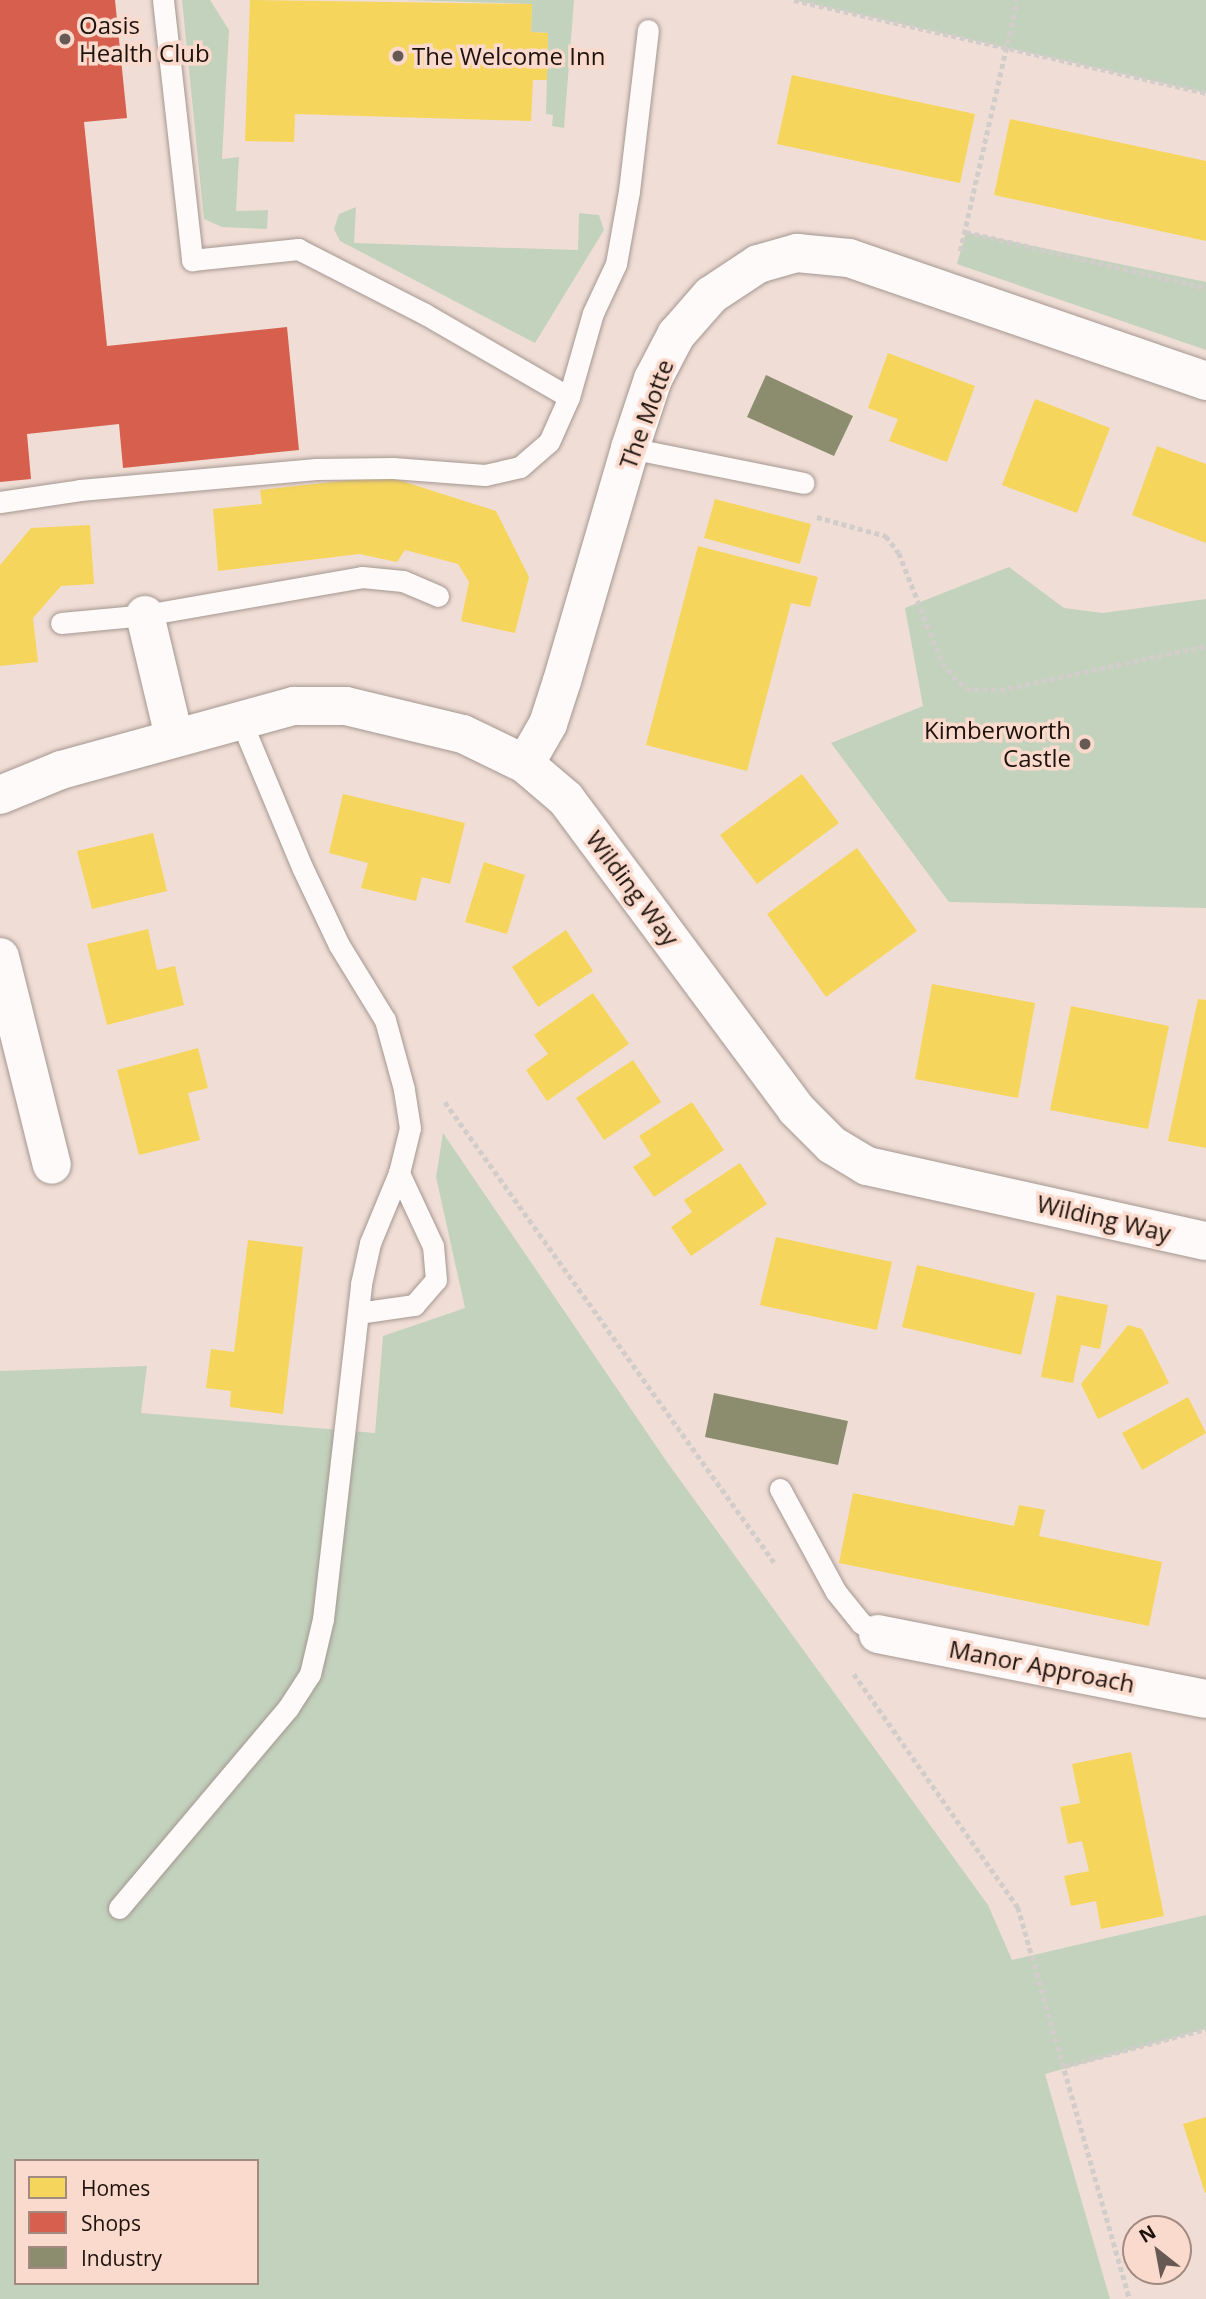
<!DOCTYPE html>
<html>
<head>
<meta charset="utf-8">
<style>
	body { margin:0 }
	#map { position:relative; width:1206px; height:2299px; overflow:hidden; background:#f0ded6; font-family:"Open Sans",sans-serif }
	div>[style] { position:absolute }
	.green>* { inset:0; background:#c2d2bd }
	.homes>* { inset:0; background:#f6d55c }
	.shops>* { inset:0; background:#d6604d }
	.industry>* { inset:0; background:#8c8c6e }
	.path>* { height:4.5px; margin-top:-2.25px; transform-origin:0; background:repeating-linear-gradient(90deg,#d2cdca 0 5px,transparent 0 8.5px) }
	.roads { filter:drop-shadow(0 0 2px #a59791) drop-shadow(0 0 2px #a59791) }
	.service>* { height:21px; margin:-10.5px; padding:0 10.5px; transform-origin:10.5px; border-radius:10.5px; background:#fdfaf9 }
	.minor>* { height:38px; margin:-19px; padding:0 19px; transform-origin:19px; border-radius:19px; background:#fdfaf9 }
	.dots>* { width:19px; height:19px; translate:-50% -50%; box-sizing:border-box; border:4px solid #fadacc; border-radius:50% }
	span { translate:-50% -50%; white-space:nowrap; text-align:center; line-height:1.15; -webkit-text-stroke:7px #fadacc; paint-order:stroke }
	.poi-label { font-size:24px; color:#1d120d }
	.left { translate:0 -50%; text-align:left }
	.right { translate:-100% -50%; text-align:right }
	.street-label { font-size:24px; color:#1d120d }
	.legend { position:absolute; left:14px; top:2159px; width:245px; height:126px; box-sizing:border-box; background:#fadacc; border:2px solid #a28a80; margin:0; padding:9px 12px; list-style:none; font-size:21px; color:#1d120d }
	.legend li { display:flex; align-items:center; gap:14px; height:35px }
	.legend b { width:35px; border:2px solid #a28a80 }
	.north { position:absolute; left:1122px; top:2215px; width:70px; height:70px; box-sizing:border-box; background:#fadacc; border:2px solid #a28a80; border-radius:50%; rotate:329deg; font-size:19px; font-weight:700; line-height:28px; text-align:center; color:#1d120d }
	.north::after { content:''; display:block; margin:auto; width:24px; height:32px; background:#675953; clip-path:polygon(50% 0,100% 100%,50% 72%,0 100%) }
</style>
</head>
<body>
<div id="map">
	<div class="green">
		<div style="clip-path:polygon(182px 0,210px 0,229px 30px,222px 159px,239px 157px,236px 211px,268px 210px,267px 229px,222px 227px,204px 219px)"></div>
		<div style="clip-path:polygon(403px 0,574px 0,564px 128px,552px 126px,553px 115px,546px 114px,548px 33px,531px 32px,532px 4px)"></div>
		<div style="clip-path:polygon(792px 0,1206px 0,1206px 93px,794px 0)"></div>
		<div style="clip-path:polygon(356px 207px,354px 243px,578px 250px,579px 213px,599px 215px,604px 230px,535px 343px,340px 241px,334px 229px,339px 214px)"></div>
		<div style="clip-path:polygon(966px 232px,1206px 282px,1206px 350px,957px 264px)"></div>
		<div style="clip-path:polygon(1009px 567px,1064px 608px,1103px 613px,1206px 599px,1206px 908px,949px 902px,831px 743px,923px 706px,905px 608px)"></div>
		<div style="clip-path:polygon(evenodd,443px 1133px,667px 1462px,988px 1905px,1012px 1960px,1206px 1915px,1206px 2029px,1045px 2074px,1110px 2299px,0 2299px,0 1371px,147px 1366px,141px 1413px,375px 1433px,383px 1336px,465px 1308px,436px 1177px,443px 1133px,16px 2161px,257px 2161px,257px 2283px,16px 2283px,16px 2161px)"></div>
	</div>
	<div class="homes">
		<div style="clip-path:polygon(250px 0,532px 4px,531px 32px,548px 33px,547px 80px,533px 80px,531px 121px,295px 114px,294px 142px,245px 141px)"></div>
		<div style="clip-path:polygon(792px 75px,975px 114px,960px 183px,777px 144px)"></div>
		<div style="clip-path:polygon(1010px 119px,1206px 161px,1206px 241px,994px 195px)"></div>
		<div style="clip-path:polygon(888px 353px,975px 386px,947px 462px,889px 441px,898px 419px,868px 408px)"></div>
		<div style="clip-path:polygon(1035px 399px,1110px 428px,1077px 513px,1002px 485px)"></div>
		<div style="clip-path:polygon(1157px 446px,1206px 464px,1206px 543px,1132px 515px)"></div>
		<div style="clip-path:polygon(386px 476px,496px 511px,529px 577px,515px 633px,461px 621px,469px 582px,458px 564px,405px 550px,397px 562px,359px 554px,218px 571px,213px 509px,262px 504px,260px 490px)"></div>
		<div style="clip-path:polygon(715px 499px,811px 524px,800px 564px,704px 538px)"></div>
		<div style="clip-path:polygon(90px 525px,94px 584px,61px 586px,33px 618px,38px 662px,0 666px,0 565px,31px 528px)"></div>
		<div style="clip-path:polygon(698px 546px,818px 577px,810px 607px,791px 603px,747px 771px,646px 745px)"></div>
		<div style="clip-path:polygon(802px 774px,839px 823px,757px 884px,720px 835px)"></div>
		<div style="clip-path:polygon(343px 794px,465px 823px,450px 884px,422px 877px,416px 901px,361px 888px,368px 863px,329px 853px)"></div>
		<div style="clip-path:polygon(153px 833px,167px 891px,92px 909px,77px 851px)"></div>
		<div style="clip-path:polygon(857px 848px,917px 931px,826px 997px,767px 914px)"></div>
		<div style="clip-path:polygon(484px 862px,525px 875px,507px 934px,465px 922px)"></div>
		<div style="clip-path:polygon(148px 929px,157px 970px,175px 966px,184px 1005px,107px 1025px,87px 944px)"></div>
		<div style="clip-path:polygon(566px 930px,593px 971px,538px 1007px,512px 967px)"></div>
		<div style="clip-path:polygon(932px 984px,1035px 1003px,1018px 1098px,915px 1079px)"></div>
		<div style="clip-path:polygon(593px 993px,629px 1044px,547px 1101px,526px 1070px,548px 1054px,534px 1035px)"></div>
		<div style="clip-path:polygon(1198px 999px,1206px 1000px,1206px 1148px,1168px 1141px)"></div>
		<div style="clip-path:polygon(1071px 1006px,1169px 1026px,1148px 1129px,1050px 1110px)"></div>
		<div style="clip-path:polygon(198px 1048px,208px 1088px,188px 1093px,200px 1140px,139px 1155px,117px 1070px)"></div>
		<div style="clip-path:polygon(633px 1060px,661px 1102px,604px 1140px,576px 1098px)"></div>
		<div style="clip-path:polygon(692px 1102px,724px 1150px,654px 1197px,633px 1167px,651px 1155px,639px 1136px)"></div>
		<div style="clip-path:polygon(740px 1163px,767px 1204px,691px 1256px,671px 1227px,692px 1212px,684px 1200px)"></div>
		<div style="clip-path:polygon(776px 1237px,892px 1262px,877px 1330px,760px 1305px)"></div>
		<div style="clip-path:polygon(248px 1240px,303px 1247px,283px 1414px,230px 1407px,231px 1391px,206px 1388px,211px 1349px,234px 1352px)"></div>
		<div style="clip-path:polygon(917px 1265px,1035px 1293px,1021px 1355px,902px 1327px)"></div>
		<div style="clip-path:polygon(1057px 1295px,1108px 1305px,1100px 1349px,1081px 1345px,1073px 1383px,1041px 1377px)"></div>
		<div style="clip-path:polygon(1128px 1325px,1142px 1329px,1169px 1383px,1098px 1419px,1081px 1384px)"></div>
		<div style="clip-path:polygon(1188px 1397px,1206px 1433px,1142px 1470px,1122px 1433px)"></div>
		<div style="clip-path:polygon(853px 1493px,1014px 1526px,1019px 1505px,1045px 1510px,1039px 1536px,1162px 1562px,1149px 1626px,839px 1563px)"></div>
		<div style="clip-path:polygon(1131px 1752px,1164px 1916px,1101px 1929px,1096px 1901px,1071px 1906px,1064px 1876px,1089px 1871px,1082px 1841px,1068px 1844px,1060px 1807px,1080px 1803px,1072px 1764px)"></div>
		<div style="clip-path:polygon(1206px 2117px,1206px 2193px,1205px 2193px,1183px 2124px)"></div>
	</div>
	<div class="shops">
		<div style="clip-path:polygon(0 0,115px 0,127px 118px,84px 122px,107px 346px,287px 327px,299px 450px,123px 468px,119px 424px,27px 434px,31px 479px,0 482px)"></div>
	</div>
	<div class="industry">
		<div style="clip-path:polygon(766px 375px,853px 416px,834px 456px,747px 417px)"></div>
		<div style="clip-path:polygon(714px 1393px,848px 1421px,838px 1465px,705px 1437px)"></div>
	</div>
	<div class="path">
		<div style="left:794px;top:0;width:422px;rotate:12.7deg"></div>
		<div style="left:966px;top:232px;width:246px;rotate:13.1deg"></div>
		<div style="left:960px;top:251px;width:257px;rotate:-77.2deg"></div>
		<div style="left:817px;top:517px;width:72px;rotate:15.4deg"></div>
		<div style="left:886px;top:536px;width:21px;rotate:53deg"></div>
		<div style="left:899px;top:553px;width:118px;rotate:68.6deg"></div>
		<div style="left:942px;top:663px;width:36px;rotate:48deg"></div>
		<div style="left:966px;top:690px;width:34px"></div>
		<div style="left:1000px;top:690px;width:211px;rotate:-12.1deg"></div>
		<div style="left:445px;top:1102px;width:566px;rotate:54.43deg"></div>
		<div style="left:854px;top:1674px;width:285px;rotate:54.9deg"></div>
		<div style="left:1018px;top:1907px;width:408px;rotate:74.1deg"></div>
		<div style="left:1065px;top:2066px;width:146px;rotate:-14.7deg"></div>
	</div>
	<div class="roads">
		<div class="service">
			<div style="left:163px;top:0;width:262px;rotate:83.6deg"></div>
			<div style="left:192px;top:260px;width:107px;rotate:-5.9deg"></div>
			<div style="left:298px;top:249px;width:143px;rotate:27.1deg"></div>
			<div style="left:425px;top:314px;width:166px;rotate:30deg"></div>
			<div style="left:630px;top:448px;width:177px;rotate:11.4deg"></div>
			<div style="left:0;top:502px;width:81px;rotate:-8.5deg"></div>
			<div style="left:80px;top:490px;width:237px;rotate:-5.1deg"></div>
			<div style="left:316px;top:469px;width:77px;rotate:-0.7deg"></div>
			<div style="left:393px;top:468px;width:92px;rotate:4.4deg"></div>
			<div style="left:485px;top:475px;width:36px;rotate:-13deg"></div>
			<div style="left:520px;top:467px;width:38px;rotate:-41deg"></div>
			<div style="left:549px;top:442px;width:49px;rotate:-66deg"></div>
			<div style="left:569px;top:397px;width:87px;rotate:-74.1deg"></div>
			<div style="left:593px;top:313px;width:54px;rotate:-64.9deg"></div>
			<div style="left:616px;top:264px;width:74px;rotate:-79.9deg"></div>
			<div style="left:629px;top:191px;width:162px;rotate:-83.3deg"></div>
			<div style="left:61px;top:623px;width:84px;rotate:-5.4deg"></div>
			<div style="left:145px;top:615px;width:220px;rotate:-9.9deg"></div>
			<div style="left:362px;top:577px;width:41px;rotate:5.6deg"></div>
			<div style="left:403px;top:581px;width:38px;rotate:23deg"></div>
			<div style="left:358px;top:1313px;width:57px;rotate:-8.1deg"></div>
			<div style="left:414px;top:1305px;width:33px;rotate:-49deg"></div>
			<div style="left:436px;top:1280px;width:34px;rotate:-95deg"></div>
			<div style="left:433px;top:1246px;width:81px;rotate:-115deg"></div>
			<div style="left:780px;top:1489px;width:117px;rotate:61.5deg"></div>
			<div style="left:836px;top:1592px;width:40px;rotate:51deg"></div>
			<div style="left:861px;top:1623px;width:20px;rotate:33deg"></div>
			<div style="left:119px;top:1908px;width:262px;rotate:-49.8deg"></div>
			<div style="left:288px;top:1708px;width:40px;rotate:-57.1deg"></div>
			<div style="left:310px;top:1674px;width:57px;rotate:-76.7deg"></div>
			<div style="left:323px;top:1619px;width:337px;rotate:-83.5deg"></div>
			<div style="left:361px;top:1284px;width:42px;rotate:-77.6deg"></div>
			<div style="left:370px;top:1243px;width:76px;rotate:-67.5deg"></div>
			<div style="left:399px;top:1173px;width:46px;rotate:-76.3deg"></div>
			<div style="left:410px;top:1128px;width:39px;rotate:-99deg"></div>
			<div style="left:404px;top:1089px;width:72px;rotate:-105.4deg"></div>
			<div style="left:385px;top:1020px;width:88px;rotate:-121.5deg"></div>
			<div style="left:339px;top:945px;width:86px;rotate:-115.4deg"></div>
			<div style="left:302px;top:867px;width:158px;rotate:-112.7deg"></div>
		</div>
		<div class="minor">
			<div style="left:145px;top:615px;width:125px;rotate:76.6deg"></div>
			<div style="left:525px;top:764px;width:46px;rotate:-60.1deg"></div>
			<div style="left:548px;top:724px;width:45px;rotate:-72deg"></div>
			<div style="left:562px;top:681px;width:243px;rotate:-73.7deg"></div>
			<div style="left:630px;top:448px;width:73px;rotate:-71.6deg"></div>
			<div style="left:653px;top:379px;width:50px;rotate:-62.4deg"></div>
			<div style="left:676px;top:335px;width:53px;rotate:-48.8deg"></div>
			<div style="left:711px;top:295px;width:56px;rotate:-33.4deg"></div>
			<div style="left:758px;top:264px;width:41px;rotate:-15.8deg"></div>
			<div style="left:797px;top:253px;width:52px;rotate:5.5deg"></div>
			<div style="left:849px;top:258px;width:378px;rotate:19deg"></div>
			<div style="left:0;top:795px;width:66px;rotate:-22.3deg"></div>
			<div style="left:61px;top:770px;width:242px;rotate:-15.4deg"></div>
			<div style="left:294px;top:706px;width:52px"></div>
			<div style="left:346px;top:706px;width:120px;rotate:13.5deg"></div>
			<div style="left:463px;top:734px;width:69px;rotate:25.8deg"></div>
			<div style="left:525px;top:764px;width:54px;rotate:40.5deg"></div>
			<div style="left:566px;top:799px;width:386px;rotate:53.4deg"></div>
			<div style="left:796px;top:1109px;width:51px;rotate:45deg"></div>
			<div style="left:832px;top:1145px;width:41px;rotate:31deg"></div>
			<div style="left:867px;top:1166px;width:347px;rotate:12.5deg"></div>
			<div style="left:0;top:957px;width:214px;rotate:76deg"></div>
			<div style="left:878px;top:1634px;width:334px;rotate:11.2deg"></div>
		</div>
	</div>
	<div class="dots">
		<div style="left:65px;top:39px;background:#675953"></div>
		<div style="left:398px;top:56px;background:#675953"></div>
		<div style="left:1085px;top:744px;background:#675953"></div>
	</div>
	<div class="poi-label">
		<span class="left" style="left:79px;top:39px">Oasis<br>Health Club</span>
		<span class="left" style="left:412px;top:56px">The Welcome Inn</span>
		<span class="right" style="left:1071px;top:744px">Kimberworth<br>Castle</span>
	</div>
	<div class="street-label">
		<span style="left:646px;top:414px;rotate:-70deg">The Motte</span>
		<span style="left:633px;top:888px;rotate:53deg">Wilding Way</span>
		<span style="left:1104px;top:1218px;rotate:13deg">Wilding Way</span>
		<span style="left:1042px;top:1666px;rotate:11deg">Manor Approach</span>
	</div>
	<ul class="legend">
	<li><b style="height:19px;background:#f6d55c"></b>Homes</li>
	<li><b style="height:19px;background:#d6604d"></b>Shops</li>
	<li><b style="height:19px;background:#8c8c6e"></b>Industry</li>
	</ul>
	<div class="north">N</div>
</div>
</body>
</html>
